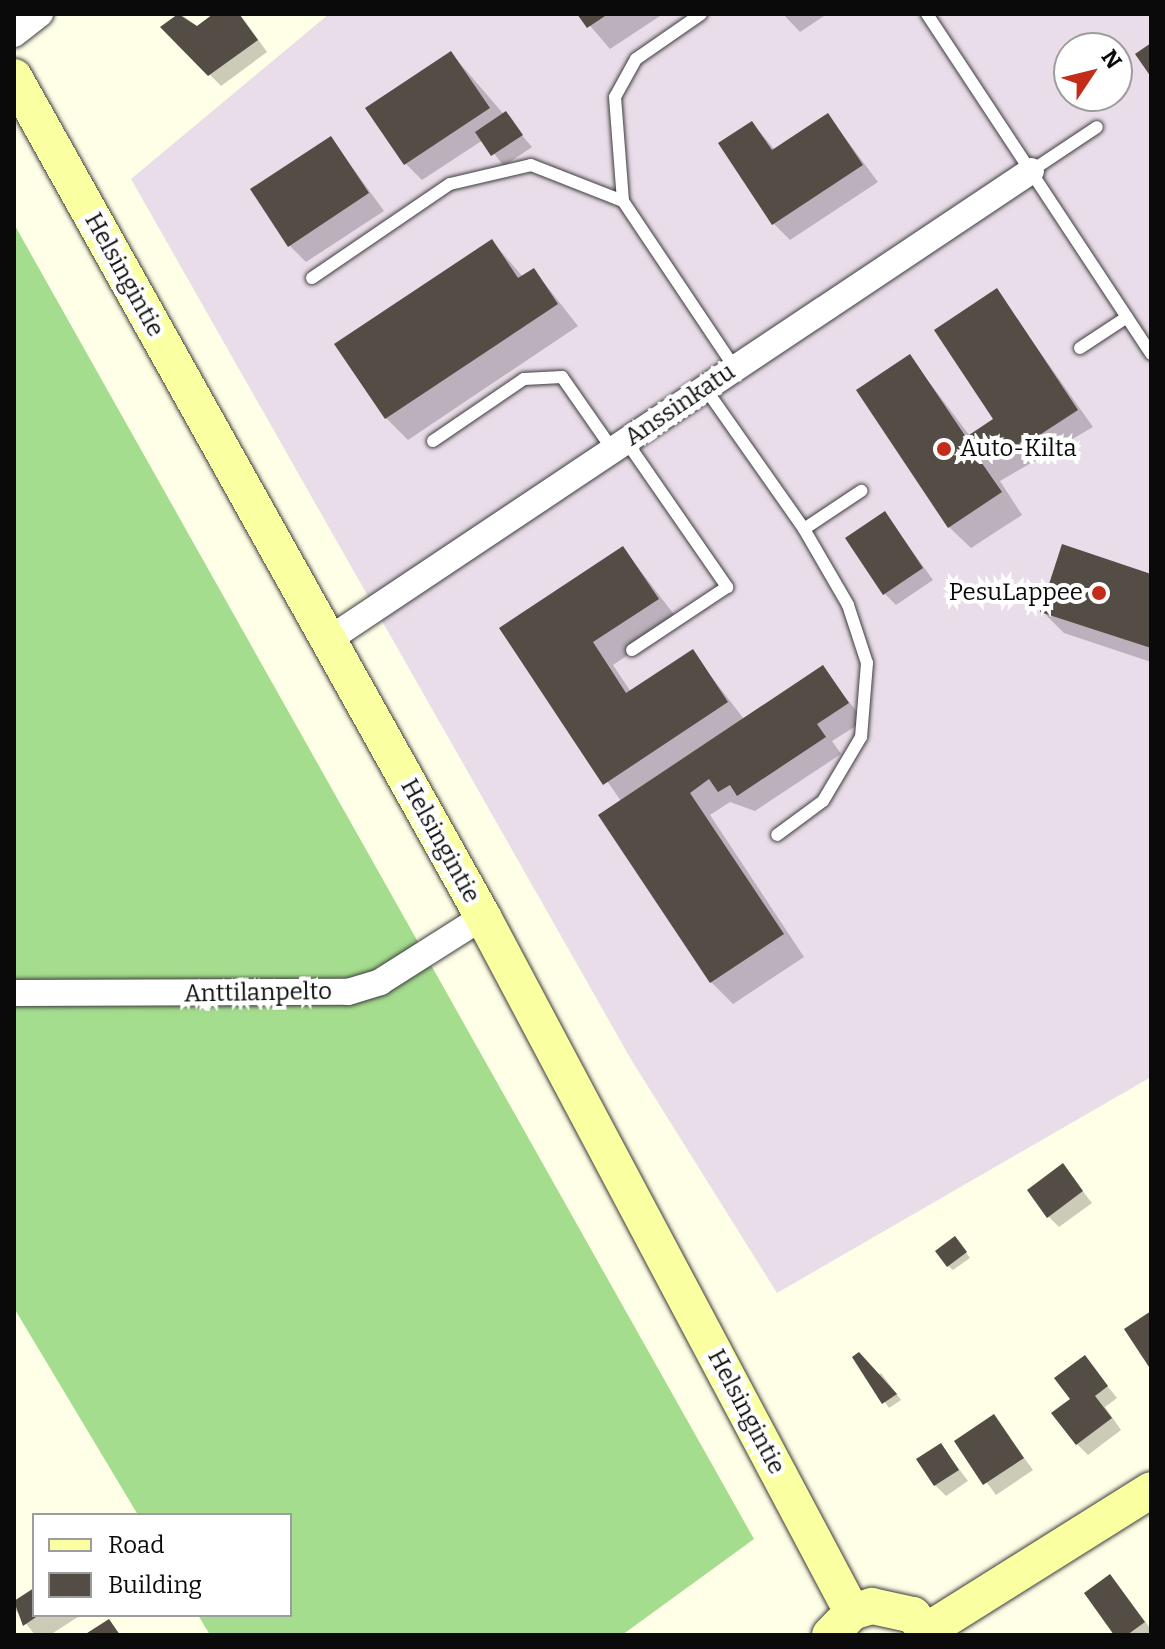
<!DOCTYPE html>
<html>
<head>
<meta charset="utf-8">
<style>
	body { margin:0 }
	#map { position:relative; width:1165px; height:1649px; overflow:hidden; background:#fffee7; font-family:Bitter,serif }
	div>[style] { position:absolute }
	.industrial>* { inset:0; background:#eaddea }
	.forest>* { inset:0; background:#a4dd8d }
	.shadow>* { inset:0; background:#0003 }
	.building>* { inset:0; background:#534d46 }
	.roads { filter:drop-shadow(0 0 2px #3d3d3d) drop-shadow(0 0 2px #3d3d3d) }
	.lane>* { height:12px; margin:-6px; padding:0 6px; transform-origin:6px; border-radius:6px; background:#fff }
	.street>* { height:26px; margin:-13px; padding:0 13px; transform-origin:13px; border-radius:13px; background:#fff }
	.secondary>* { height:36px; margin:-18px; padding:0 18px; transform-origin:18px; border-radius:18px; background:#faffa2 }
	.dots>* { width:22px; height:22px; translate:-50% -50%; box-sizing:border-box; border:4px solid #fff; border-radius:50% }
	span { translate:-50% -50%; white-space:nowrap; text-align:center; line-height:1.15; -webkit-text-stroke:8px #fff; paint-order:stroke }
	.street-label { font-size:24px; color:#0a0a0a }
	.poi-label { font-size:24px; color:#0a0a0a }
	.left { translate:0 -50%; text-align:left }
	.right { translate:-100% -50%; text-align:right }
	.frame { position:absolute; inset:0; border:16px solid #0a0a0a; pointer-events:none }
	.legend { position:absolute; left:32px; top:1513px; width:260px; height:104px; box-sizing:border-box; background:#fff; border:2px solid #9d9d9d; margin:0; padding:10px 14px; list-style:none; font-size:24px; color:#0a0a0a }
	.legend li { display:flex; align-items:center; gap:16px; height:40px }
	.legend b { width:40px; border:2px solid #9d9d9d }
	.north { position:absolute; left:1053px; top:32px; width:80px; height:80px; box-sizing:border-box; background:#fff; border:2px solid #9d9d9d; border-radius:50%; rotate:55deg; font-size:22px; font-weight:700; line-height:32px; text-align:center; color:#0a0a0a }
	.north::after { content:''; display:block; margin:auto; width:28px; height:36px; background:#c32c19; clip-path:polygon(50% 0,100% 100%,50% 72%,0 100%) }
</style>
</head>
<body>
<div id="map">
	<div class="industrial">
		<div style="clip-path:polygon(evenodd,329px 14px,1151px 14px,1151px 1077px,777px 1293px,632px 1061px,131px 179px,329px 14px,1069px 48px,1117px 48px,1117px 96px,1069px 96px,1069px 48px)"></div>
	</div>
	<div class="forest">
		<div style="clip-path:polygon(14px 224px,754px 1539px,622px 1635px,210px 1635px,198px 1615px,290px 1615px,290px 1515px,138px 1515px,14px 1308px)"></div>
	</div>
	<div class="shadow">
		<div style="clip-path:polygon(181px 14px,198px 27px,217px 14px,240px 14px,267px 52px,221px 86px,163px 27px)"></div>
		<div style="clip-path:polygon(580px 14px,663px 14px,610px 49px)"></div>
		<div style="clip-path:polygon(783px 14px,827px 14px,800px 32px)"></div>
		<div style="clip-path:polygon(451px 53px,532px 147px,504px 166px,483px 140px,422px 180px,406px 164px)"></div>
		<div style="clip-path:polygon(828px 115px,878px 182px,790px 240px,774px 224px,752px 123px,775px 150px)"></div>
		<div style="clip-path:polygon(331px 138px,384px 211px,306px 262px,290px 246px)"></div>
		<div style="clip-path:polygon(492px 241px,523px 277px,534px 270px,578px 326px,408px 440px,386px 418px)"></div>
		<div style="clip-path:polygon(997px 291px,1093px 427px,1000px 481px,1022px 515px,971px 548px,949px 527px,910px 357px,970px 436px,996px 419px)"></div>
		<div style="clip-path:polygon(885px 513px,933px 580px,896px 605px,885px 594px)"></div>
		<div style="clip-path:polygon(623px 548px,679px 621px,613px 665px,631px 692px,692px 652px,744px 719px,822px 667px,864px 721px,832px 741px,841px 754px,755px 811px,730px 802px,710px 815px,804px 957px,733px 1004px,711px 982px,621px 801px,501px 629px)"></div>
		<div style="clip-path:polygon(1151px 576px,1151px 662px,1064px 633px,1042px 611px)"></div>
		<div style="clip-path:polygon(1063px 1166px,1092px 1203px,1059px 1227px,1048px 1216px)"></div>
		<div style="clip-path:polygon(959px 1243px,970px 1258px,953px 1270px,948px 1266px)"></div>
		<div style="clip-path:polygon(854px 1358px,875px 1377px,881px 1373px,901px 1400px,889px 1408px)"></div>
		<div style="clip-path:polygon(1085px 1358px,1117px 1398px,1105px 1407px,1121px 1430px,1088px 1455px,1077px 1444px,1073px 1399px)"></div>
		<div style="clip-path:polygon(994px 1417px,1033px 1470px,996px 1495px,957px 1442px)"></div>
		<div style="clip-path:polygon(941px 1445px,968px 1481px,946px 1496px,935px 1485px)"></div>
		<div style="clip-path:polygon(1110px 1577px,1151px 1629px,1151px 1635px,1117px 1635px)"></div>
		<div style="clip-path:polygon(34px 1590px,34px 1615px,81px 1615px,50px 1635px,35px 1635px,14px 1608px)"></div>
	</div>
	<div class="building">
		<div style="clip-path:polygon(178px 14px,197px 26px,213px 14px,239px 14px,258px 40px,208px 76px,160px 27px)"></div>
		<div style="clip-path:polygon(577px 14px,608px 14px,587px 28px)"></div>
		<div style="clip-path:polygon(1151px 43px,1151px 77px,1135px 54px)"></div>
		<div style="clip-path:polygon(451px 51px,490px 108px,404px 165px,365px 108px)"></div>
		<div style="clip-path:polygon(506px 111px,523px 135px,491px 156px,475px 132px)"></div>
		<div style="clip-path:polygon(828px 113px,863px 165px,772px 225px,718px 143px,752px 121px,772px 150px)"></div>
		<div style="clip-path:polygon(331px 136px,369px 193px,288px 247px,250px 189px)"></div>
		<div style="clip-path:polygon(492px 239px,518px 278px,534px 268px,558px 304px,385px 419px,334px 344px)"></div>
		<div style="clip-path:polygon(997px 288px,1078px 410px,1015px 451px,1007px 440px,979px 459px,1002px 492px,948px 528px,856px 390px,910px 354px,966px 437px,993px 419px,934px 330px)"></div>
		<div style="clip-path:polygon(885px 511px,923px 568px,883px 595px,845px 538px)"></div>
		<div style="clip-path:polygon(1062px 544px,1151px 574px,1151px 648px,1040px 612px)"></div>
		<div style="clip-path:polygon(623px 546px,659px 599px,593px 642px,626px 693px,693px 649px,728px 702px,603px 785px,499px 628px)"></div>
		<div style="clip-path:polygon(823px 665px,849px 703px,817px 724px,826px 737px,737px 796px,730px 785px,718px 792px,709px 779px,690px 793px,784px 934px,710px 983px,598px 815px)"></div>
		<div style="clip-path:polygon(1063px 1163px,1083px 1191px,1047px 1218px,1027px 1190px)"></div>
		<div style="clip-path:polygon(955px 1236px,967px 1252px,947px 1267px,935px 1251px)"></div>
		<div style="clip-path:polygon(1151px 1311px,1151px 1370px,1124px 1329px)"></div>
		<div style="clip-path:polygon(859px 1352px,897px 1394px,882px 1404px,852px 1357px)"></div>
		<div style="clip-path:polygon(1085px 1355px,1108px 1386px,1095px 1396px,1112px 1418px,1076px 1445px,1051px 1413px,1070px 1399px,1054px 1378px)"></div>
		<div style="clip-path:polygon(994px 1414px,1024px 1458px,983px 1485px,954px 1441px)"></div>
		<div style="clip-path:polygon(941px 1443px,959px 1470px,934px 1486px,916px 1459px)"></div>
		<div style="clip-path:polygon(1110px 1574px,1145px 1622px,1127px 1635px,1114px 1635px,1084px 1593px)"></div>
		<div style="clip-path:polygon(34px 1588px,39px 1615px,23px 1626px,14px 1601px)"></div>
		<div style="clip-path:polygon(109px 1619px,120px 1635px,84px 1635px)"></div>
	</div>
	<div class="roads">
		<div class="lane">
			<div style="left:701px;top:14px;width:79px;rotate:145.3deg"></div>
			<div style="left:636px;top:59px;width:43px;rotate:118.9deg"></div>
			<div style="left:615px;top:97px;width:104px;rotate:85.6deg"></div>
			<div style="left:623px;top:201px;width:201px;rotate:56.2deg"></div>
			<div style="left:927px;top:14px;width:407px;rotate:56.6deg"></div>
			<div style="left:1031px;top:171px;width:79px;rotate:-33.7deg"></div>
			<div style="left:312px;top:278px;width:167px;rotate:-34.3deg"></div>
			<div style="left:450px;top:184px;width:83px;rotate:-13.2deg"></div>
			<div style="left:531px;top:165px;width:99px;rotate:21.4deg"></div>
			<div style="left:1080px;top:348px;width:56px;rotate:-33.4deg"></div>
			<div style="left:705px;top:388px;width:172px;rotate:54.9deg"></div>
			<div style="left:804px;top:529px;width:88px;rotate:59.9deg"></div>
			<div style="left:848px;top:605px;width:61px;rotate:71.9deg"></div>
			<div style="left:867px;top:663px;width:74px;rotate:94.6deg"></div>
			<div style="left:861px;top:737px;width:74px;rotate:120.7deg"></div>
			<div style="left:823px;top:801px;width:57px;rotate:143.5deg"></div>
			<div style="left:433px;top:441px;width:110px;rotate:-34.3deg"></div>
			<div style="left:524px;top:379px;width:38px;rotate:-3deg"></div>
			<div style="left:562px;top:377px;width:89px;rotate:55.1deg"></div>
			<div style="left:626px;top:441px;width:178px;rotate:55.3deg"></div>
			<div style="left:727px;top:587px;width:114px;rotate:146.4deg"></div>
			<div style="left:804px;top:529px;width:69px;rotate:-33.7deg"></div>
		</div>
		<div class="street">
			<div style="left:14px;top:34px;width:33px;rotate:-38deg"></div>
			<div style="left:328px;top:640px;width:845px;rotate:-33.71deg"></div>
			<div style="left:14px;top:993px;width:334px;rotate:-0.2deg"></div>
			<div style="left:348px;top:992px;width:34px;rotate:-17deg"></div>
			<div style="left:380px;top:982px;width:122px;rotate:-32.3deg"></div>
		</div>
		<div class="secondary">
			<div style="left:14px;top:77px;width:962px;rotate:60.82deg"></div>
			<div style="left:483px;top:917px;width:787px;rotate:62.03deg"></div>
			<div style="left:928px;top:1630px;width:263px;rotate:-32.1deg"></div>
			<div style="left:830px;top:1635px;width:32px;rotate:-46deg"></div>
			<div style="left:852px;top:1612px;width:21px;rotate:-17deg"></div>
			<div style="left:872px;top:1606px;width:42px;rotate:12.4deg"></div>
			<div style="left:913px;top:1615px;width:26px;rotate:51deg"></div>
		</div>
	</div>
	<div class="dots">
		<div style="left:944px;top:449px;background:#c32c19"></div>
		<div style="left:1099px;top:593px;background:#c32c19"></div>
	</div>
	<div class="street-label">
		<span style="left:124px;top:275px;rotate:61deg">Helsingintie</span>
		<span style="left:680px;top:405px;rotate:-34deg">Anssinkatu</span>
		<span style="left:440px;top:841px;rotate:61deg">Helsingintie</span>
		<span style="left:258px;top:993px;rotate:-1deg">Anttilanpelto</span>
		<span style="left:746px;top:1412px;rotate:62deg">Helsingintie</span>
	</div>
	<div class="poi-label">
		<span class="left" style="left:960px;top:449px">Auto-Kilta</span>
		<span class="right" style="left:1083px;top:593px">PesuLappee</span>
	</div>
	<div class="frame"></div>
	<ul class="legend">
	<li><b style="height:10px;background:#faffa2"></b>Road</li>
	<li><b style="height:22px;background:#534d46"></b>Building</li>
	</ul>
	<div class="north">N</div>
</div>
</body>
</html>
